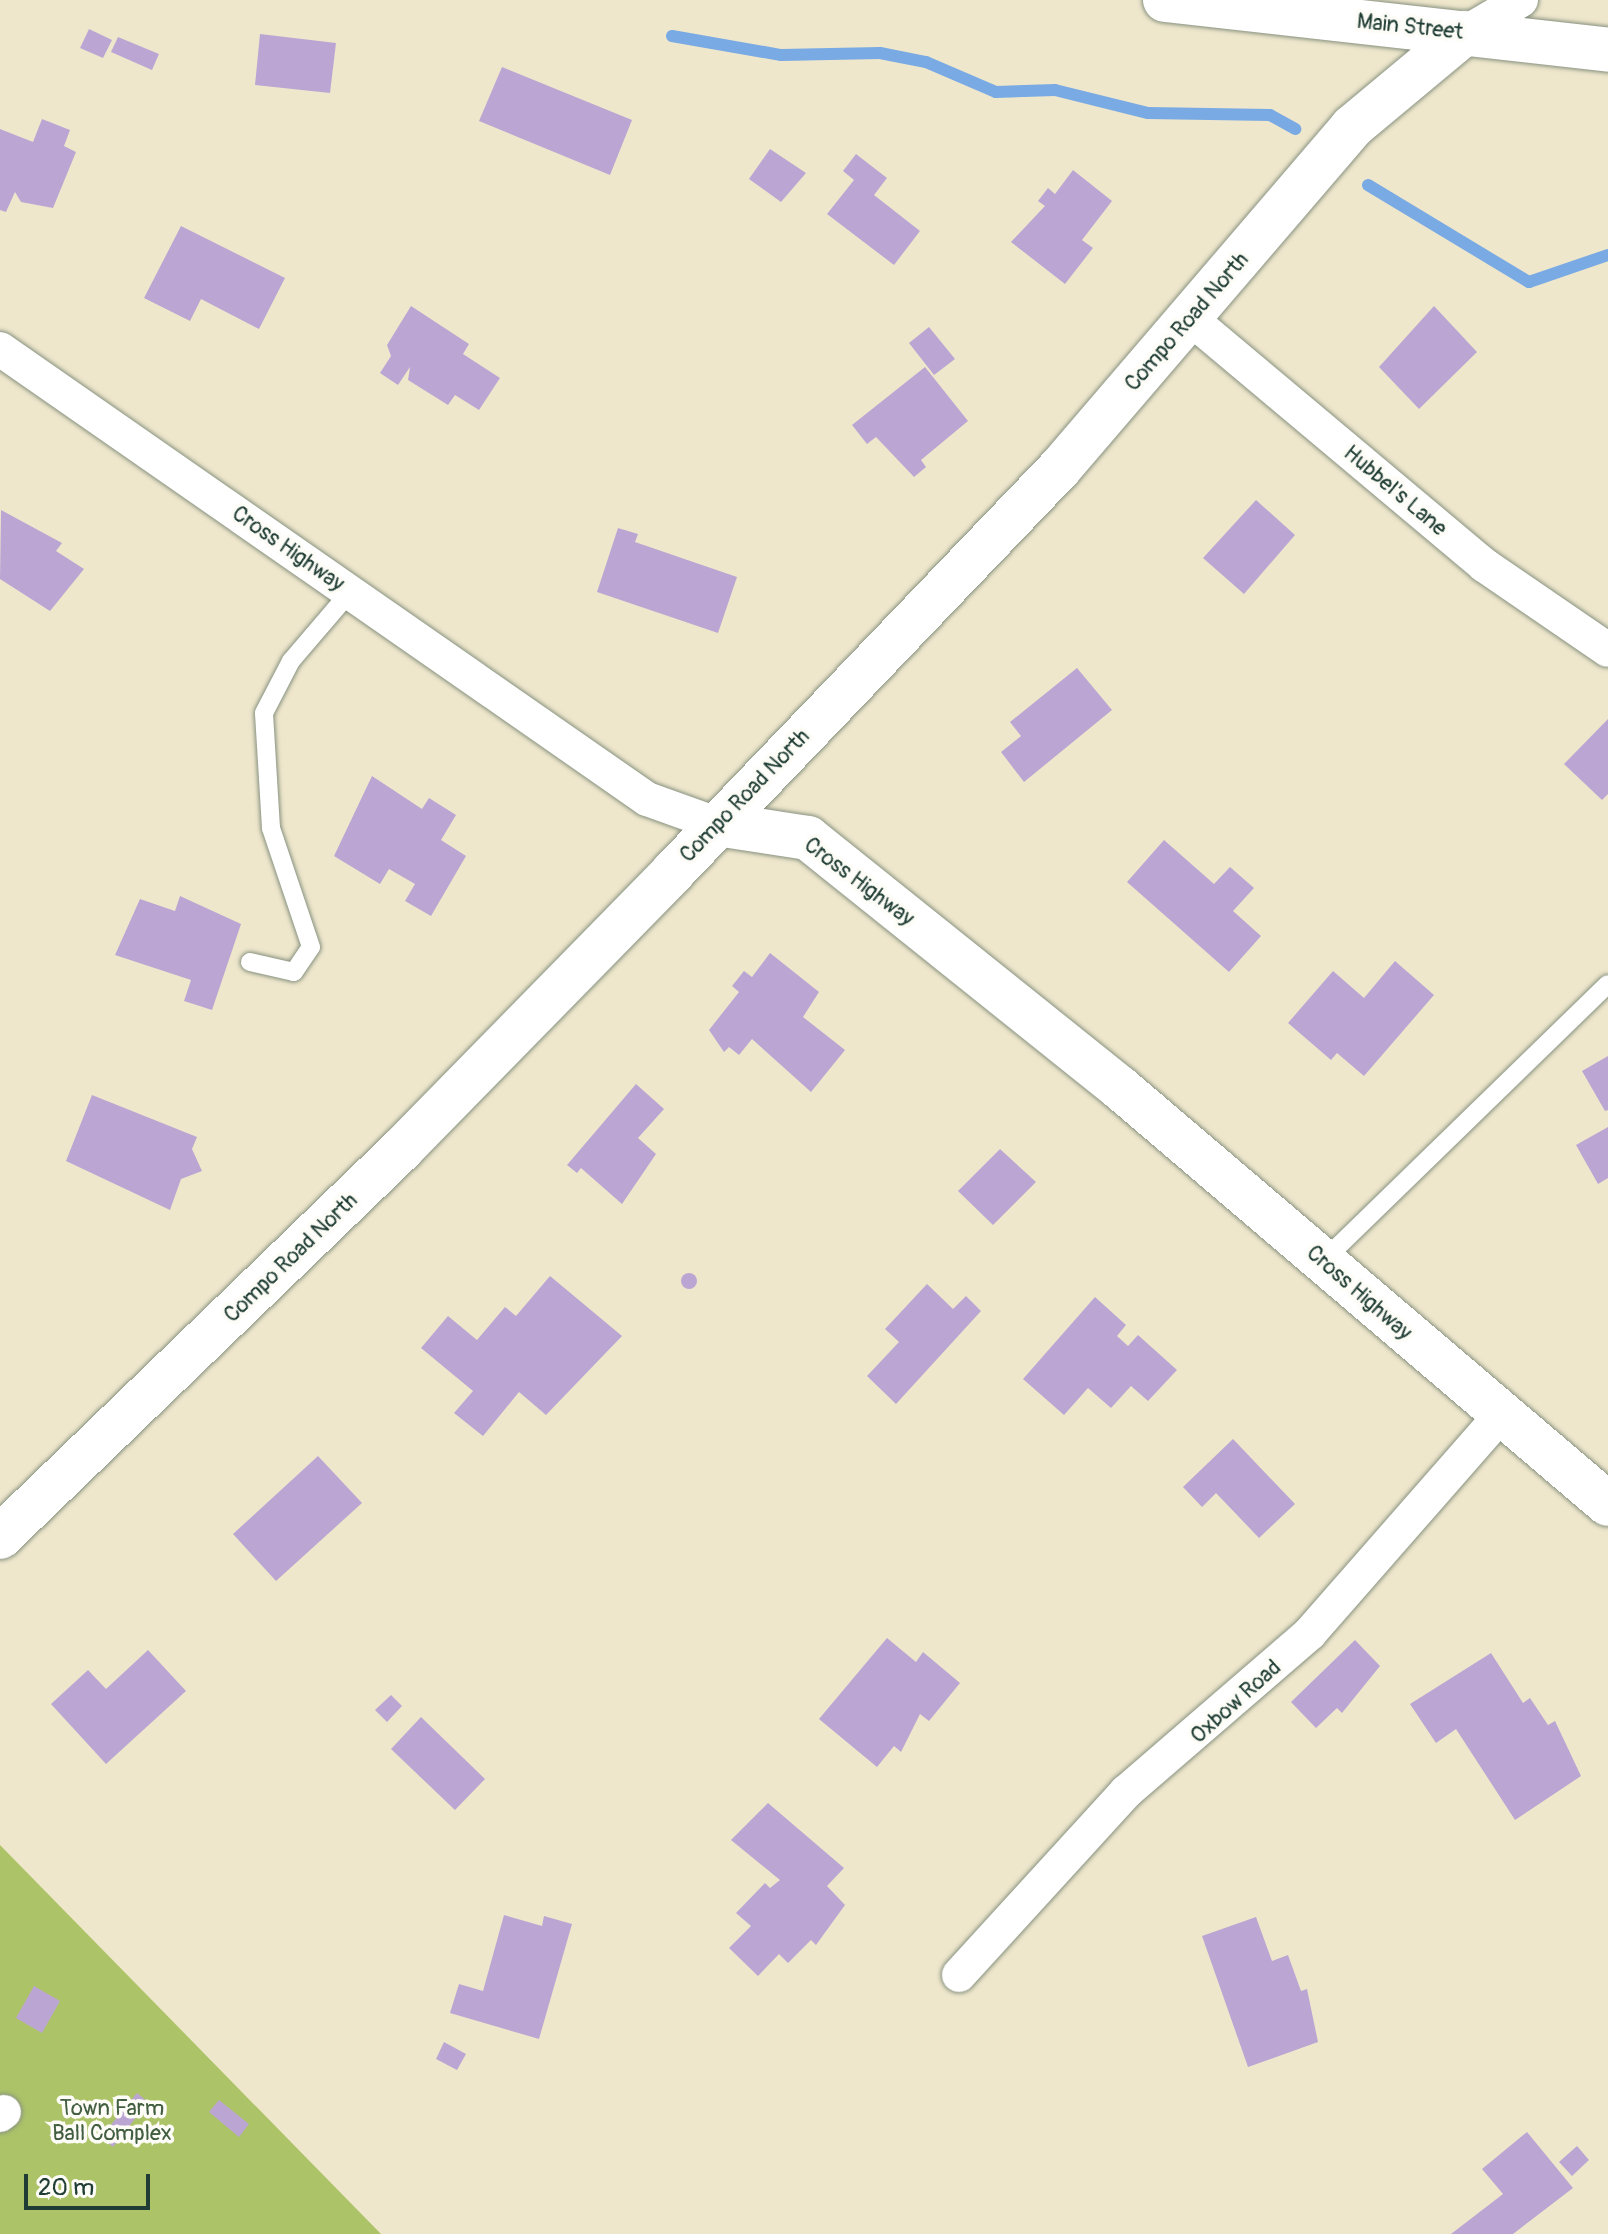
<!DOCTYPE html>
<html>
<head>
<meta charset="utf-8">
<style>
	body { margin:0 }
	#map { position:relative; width:1608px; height:2234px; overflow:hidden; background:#efe7cc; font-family:Pangolin,sans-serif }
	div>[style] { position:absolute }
	.green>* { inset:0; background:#adc368 }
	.stream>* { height:12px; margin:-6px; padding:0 6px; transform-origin:6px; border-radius:6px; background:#79aae4 }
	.building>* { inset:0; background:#bba6d3 }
	.round { border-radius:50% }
	.roads { filter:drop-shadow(0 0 2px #879280) drop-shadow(0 0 2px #879280) }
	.lane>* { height:18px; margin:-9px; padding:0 9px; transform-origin:9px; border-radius:9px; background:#fff }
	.street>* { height:34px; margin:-17px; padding:0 17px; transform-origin:17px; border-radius:17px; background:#fff }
	.secondary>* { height:44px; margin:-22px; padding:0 22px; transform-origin:22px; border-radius:22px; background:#fff }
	span { translate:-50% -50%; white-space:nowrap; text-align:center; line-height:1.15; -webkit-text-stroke:7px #fdfcf7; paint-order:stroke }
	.street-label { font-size:22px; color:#1f3d34 }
	.park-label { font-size:22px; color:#425e41 }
	.scale { position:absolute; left:24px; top:2174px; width:126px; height:36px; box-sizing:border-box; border:4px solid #1f3d34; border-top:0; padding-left:10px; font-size:24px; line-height:28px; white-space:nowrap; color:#1f3d34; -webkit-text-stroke:6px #fdfcf7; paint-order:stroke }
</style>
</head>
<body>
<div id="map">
	<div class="green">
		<div style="clip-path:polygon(0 1845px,381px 2234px,0 2234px)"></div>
	</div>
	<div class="stream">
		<div style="left:672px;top:36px;width:111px;rotate:9.9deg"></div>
		<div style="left:781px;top:55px;width:99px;rotate:-1.2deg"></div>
		<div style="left:880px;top:53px;width:47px;rotate:11.1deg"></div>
		<div style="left:926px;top:62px;width:76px;rotate:23.2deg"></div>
		<div style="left:996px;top:92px;width:59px;rotate:-1.9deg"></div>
		<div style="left:1055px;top:90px;width:96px;rotate:13.9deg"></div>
		<div style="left:1148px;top:113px;width:122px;rotate:0.9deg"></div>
		<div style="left:1270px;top:115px;width:29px;rotate:29deg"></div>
		<div style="left:1368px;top:185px;width:188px;rotate:31.1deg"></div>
		<div style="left:1529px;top:282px;width:83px;rotate:-18.9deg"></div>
	</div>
	<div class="building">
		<div style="clip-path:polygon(89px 29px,112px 40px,103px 58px,80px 48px)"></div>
		<div style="clip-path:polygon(260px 34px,336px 43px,330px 93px,255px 85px)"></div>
		<div style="clip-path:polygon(118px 37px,159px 54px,152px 70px,111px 52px)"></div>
		<div style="clip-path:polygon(502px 67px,632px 120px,610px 175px,479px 121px)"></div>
		<div style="clip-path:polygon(42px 119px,70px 130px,64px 146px,76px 152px,53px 208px,21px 202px,15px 192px,6px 212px,0 210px,0 129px,33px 142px)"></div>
		<div style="clip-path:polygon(770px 149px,806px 173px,781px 202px,749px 179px)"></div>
		<div style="clip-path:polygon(856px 154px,887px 178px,874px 195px,920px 231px,894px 265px,827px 214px,854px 180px,843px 171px)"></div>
		<div style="clip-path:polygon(1073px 170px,1112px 201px,1082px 240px,1093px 248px,1065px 284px,1011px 242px,1045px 206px,1038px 201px,1048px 188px,1055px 194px)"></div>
		<div style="clip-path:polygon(181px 226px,285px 278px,259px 329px,201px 299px,190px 321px,144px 298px)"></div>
		<div style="clip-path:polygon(411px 306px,469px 344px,463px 354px,500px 378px,479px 410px,455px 395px,448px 405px,408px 380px,410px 367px,398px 385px,380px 373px,391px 356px,387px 345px)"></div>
		<div style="clip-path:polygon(1434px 306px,1477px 352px,1419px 409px,1379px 367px)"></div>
		<div style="clip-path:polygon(929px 327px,955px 359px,934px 375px,909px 343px)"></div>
		<div style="clip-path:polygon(925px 367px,968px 421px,921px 460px,926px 467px,914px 477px,876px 437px,867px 444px,852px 425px)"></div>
		<div style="clip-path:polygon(1256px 500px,1295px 535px,1244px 594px,1203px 558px)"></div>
		<div style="clip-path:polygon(1px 510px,62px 543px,56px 551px,84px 569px,50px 611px,0 579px)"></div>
		<div style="clip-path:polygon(618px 528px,638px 534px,635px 542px,737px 577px,718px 633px,597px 592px)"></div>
		<div style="clip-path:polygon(1077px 668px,1112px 710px,1024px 782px,1001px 752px,1021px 736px,1010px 722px)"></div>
		<div style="clip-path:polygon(1608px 719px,1608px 794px,1602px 800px,1564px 764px)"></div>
		<div style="clip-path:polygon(372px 776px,422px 809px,429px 798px,456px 815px,441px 840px,466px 856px,431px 916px,405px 901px,415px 884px,389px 869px,380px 884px,334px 856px)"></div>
		<div style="clip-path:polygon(1164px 840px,1214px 884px,1230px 867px,1254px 888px,1233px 911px,1261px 936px,1229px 972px,1127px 882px)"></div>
		<div style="clip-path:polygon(180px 896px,241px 924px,212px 1010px,184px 1001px,191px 980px,115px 955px,140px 899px,175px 911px)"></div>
		<div style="clip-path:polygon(770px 953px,819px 992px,803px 1017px,845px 1050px,811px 1092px,752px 1039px,739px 1055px,729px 1047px,724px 1052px,709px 1030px,739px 992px,732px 986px,744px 971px,752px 977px)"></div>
		<div style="clip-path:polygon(1395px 961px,1434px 995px,1364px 1076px,1337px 1053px,1331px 1060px,1288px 1023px,1333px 971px,1364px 998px)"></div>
		<div style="clip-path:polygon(1608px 1056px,1608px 1110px,1605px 1111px,1582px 1071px)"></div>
		<div style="clip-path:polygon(636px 1084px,664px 1109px,638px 1138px,656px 1154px,622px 1204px,581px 1168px,577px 1173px,567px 1165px)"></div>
		<div style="clip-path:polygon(92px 1095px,197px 1137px,192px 1149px,202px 1171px,181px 1179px,170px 1210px,66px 1161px)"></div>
		<div style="clip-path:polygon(1608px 1127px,1608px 1178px,1598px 1184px,1576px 1145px)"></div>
		<div style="clip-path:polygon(1000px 1149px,1036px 1182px,993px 1225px,958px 1191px)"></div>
		<div class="round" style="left:681px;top:1273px;width:16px;height:16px"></div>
		<div style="clip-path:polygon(550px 1276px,622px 1336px,546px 1415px,519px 1392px,483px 1436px,454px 1413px,473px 1391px,421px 1348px,448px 1316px,477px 1340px,505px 1307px,516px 1316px)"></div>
		<div style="clip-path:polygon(927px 1284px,953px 1309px,966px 1296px,981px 1311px,896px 1404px,867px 1376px,899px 1342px,885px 1329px)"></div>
		<div style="clip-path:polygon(1095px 1297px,1126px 1325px,1117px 1336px,1128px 1346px,1138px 1335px,1177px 1370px,1148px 1401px,1131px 1386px,1111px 1408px,1088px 1388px,1064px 1415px,1023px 1379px)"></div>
		<div style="clip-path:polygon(1233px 1439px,1295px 1504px,1259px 1538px,1216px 1493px,1202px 1507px,1183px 1487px)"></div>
		<div style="clip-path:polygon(318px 1456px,362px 1503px,276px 1581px,233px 1534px)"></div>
		<div style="clip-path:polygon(887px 1638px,916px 1662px,923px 1652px,960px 1683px,929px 1721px,920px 1714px,901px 1752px,894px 1746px,877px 1767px,819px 1719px)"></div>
		<div style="clip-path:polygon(1355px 1640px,1380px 1666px,1342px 1713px,1337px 1708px,1316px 1728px,1291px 1702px)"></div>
		<div style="clip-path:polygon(148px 1650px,186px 1691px,106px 1764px,51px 1704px,88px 1670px,106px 1689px)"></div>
		<div style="clip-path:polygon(1491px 1653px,1523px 1703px,1530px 1698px,1548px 1725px,1555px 1721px,1581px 1776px,1515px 1820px,1456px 1729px,1436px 1743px,1410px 1704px)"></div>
		<div style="clip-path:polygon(391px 1695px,402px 1706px,387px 1722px,375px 1710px)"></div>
		<div style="clip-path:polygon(421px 1717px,485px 1779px,455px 1810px,391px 1749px)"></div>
		<div style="clip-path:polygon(768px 1803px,844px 1868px,827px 1886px,845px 1905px,816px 1945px,811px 1940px,788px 1963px,779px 1954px,758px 1976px,729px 1948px,751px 1926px,736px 1913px,765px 1883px,770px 1888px,780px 1880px,731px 1840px)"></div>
		<div style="clip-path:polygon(504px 1915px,542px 1926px,544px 1916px,572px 1924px,539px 2039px,450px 2013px,459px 1984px,483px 1991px)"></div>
		<div style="clip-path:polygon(1256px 1917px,1272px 1961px,1288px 1955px,1301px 1991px,1307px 1989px,1318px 2042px,1248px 2067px,1202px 1936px)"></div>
		<div style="clip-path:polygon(34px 1986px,60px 2001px,42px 2033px,16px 2018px)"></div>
		<div style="clip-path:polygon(444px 2042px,466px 2054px,457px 2070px,436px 2059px)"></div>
		<div style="clip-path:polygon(137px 2093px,148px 2102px,113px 2147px,101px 2137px)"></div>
		<div style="clip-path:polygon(219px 2100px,249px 2124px,239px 2137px,209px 2112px)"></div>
		<div style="clip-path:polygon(1527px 2132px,1573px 2188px,1513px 2234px,1451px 2234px,1503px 2194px,1482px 2169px)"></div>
		<div style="clip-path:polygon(1577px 2146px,1589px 2160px,1572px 2176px,1559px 2162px)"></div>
	</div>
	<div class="roads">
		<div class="lane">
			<div style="left:250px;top:962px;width:45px;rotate:12.8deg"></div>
			<div style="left:294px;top:972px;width:30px;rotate:-56deg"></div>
			<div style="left:311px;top:947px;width:126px;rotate:-108.6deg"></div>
			<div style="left:271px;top:828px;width:115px;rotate:-93.5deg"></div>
			<div style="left:264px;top:713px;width:59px;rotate:-62.6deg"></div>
			<div style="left:291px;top:661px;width:91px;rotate:-49.5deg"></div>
			<div style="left:1323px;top:1261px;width:397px;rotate:-44.2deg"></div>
		</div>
		<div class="street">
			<div style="left:1465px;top:33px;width:65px;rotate:-30.5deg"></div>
			<div style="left:1192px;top:320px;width:381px;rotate:40deg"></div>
			<div style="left:1484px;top:565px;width:150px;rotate:34.4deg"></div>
			<div style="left:0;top:349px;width:788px;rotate:34.82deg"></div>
			<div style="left:647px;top:799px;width:74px;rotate:19.7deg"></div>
			<div style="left:959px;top:1975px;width:248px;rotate:-47.6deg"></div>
			<div style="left:1126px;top:1792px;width:243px;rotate:-40.8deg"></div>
			<div style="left:1310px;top:1633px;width:288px;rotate:-48.8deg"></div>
			<div style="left:0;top:2115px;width:5px;rotate:-37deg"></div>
		</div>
		<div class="secondary">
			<div style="left:1165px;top:0;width:446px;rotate:6.4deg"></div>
			<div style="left:717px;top:824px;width:92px;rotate:8.7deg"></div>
			<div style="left:808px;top:838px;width:400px;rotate:38.7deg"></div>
			<div style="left:1120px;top:1088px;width:641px;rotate:40.45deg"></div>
			<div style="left:0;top:1537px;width:559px;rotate:-43.98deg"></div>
			<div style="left:402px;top:1149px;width:388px;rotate:-45.6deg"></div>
			<div style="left:673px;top:872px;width:559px;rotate:-46.23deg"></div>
			<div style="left:1060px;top:468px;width:449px;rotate:-49.4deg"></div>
			<div style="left:1352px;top:127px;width:147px;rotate:-39.8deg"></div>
		</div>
	</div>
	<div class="street-label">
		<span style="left:1410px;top:27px;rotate:6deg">Main Street</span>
		<span style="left:1187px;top:322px;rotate:-49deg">Compo Road North</span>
		<span style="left:1395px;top:491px;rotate:40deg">Hubbel's Lane</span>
		<span style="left:288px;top:549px;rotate:35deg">Cross Highway</span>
		<span style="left:745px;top:796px;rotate:-46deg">Compo Road North</span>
		<span style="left:859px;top:882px;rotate:37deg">Cross Highway</span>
		<span style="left:291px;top:1258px;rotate:-44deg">Compo Road North</span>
		<span style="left:1359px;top:1293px;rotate:41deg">Cross Highway</span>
		<span style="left:1236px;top:1702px;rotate:-42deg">Oxbow Road</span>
	</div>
	<div class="park-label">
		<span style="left:112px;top:2121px">Town Farm<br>Ball Complex</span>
	</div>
	<div class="scale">20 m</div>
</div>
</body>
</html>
